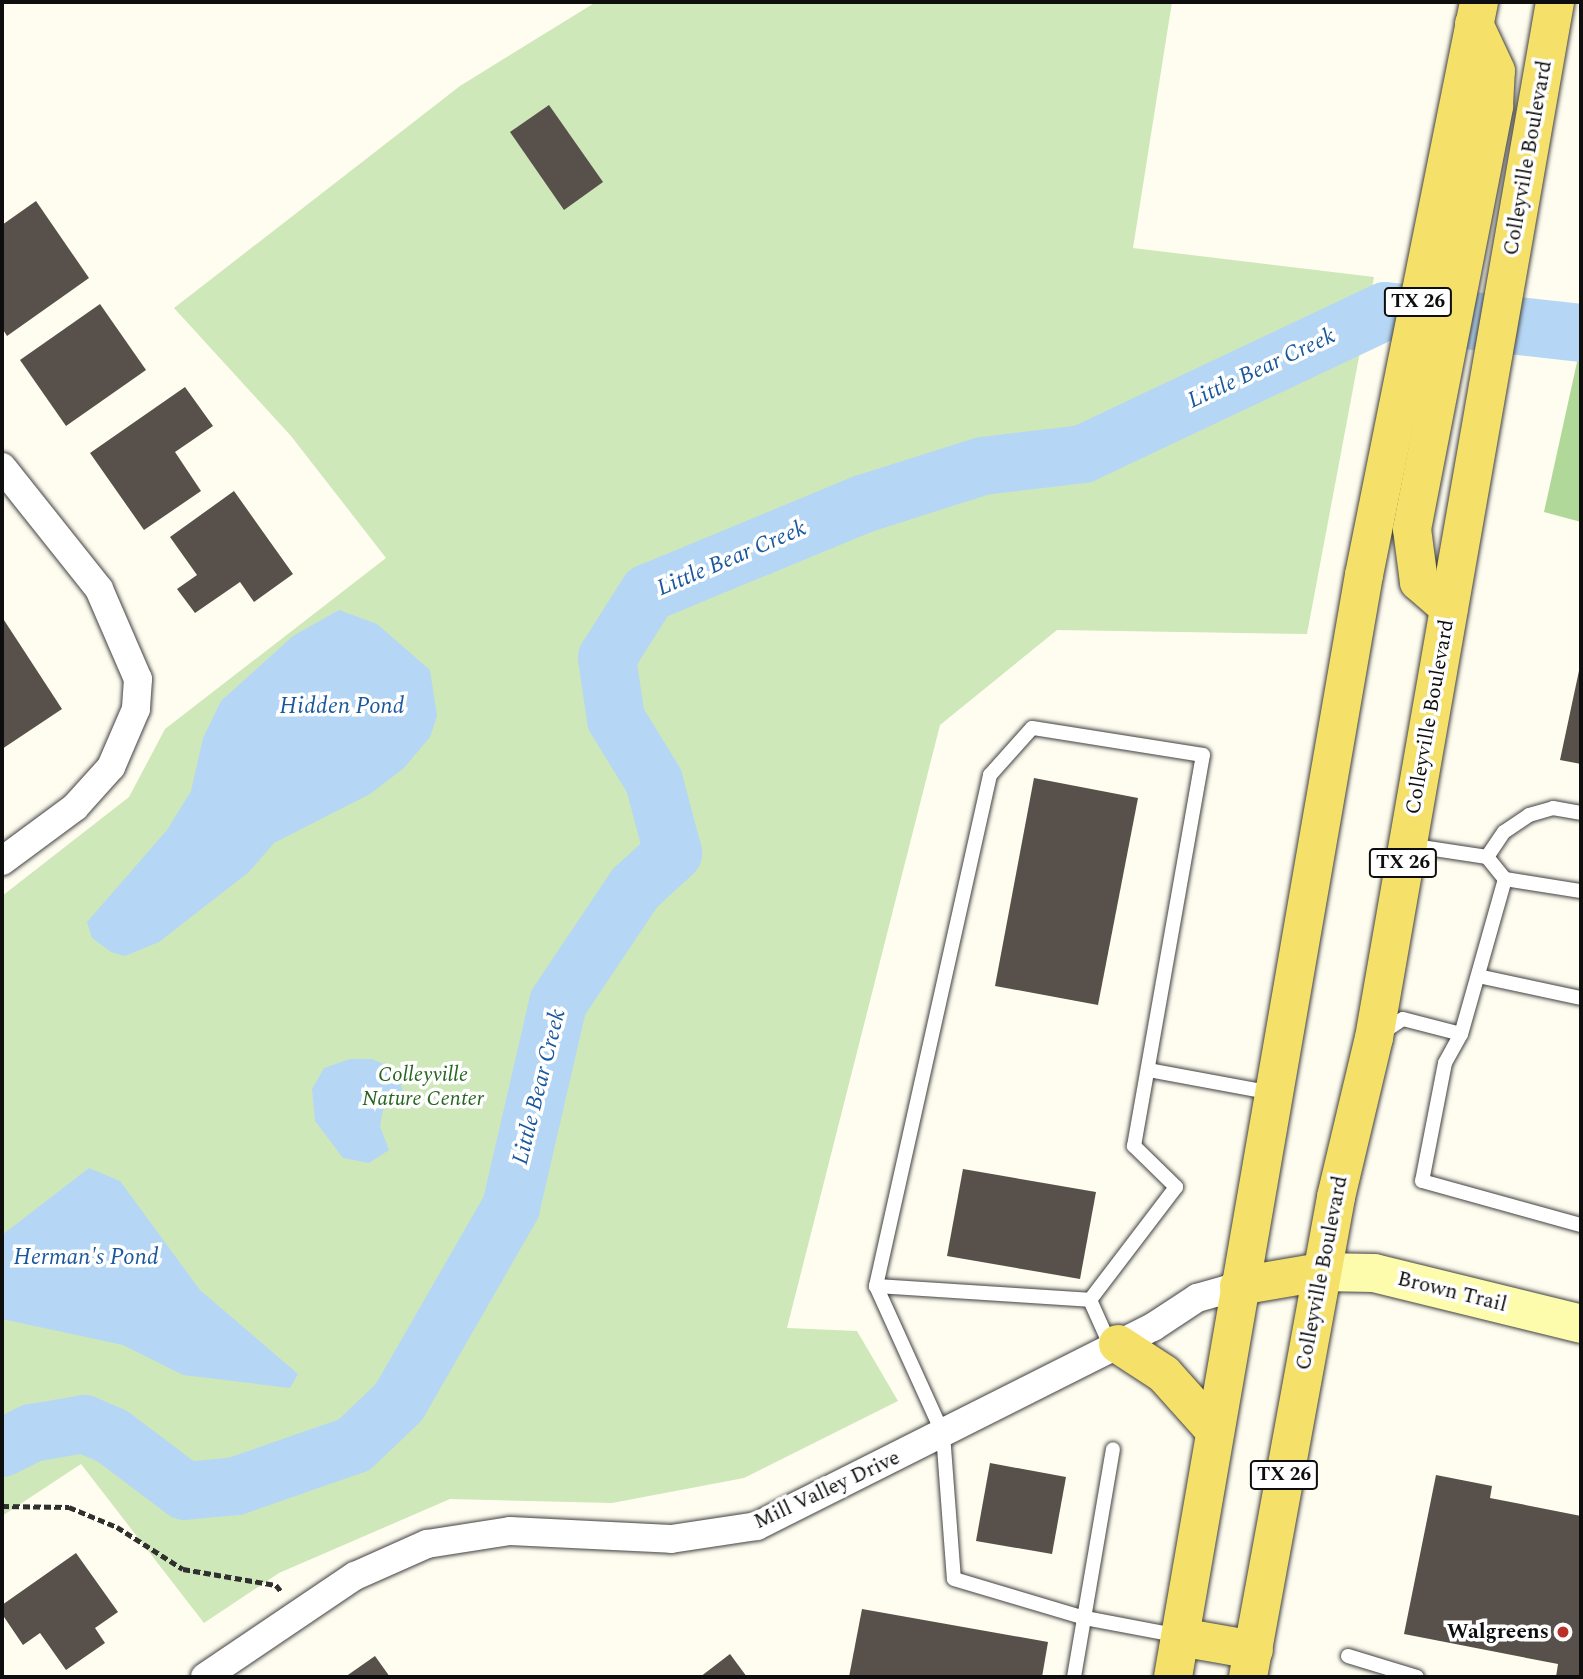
<!DOCTYPE html>
<html>
<head>
<meta charset="utf-8">
<style>
	body { margin:0 }
	#map { position:relative; width:1583px; height:1679px; overflow:hidden; background:#fffdf0; font-family:Spectral,serif }
	div>[style] { position:absolute }
	.green>* { inset:0; background:#cee8ba }
	.forest>* { inset:0; background:#b0d999 }
	.water>* { inset:0; background:#b5d7f5 }
	.river>* { height:58px; margin:-29px; padding:0 29px; transform-origin:29px; border-radius:29px; background:#b5d7f5 }
	.building>* { inset:0; background:#57504b }
	.path>* { height:4.5px; margin-top:-2.25px; transform-origin:0; background:repeating-linear-gradient(90deg,#303030 0 7px,transparent 0 10.5px) }
	.roads { filter:drop-shadow(0 0 2px #414141) drop-shadow(0 0 2px #414141) }
	.lane>* { height:14px; margin:-7px; padding:0 7px; transform-origin:7px; border-radius:7px; background:#fff }
	.street>* { height:28px; margin:-14px; padding:0 14px; transform-origin:14px; border-radius:14px; background:#fff }
	.secondary>* { height:38px; margin:-19px; padding:0 19px; transform-origin:19px; border-radius:19px; background:#fdfbac }
	.primary>* { height:38px; margin:-19px; padding:0 19px; transform-origin:19px; border-radius:19px; background:#f5e069 }
	.dots>* { width:19px; height:19px; translate:-50% -50%; box-sizing:border-box; border:4px solid #fff; border-radius:50% }
	span { translate:-50% -50%; white-space:nowrap; text-align:center; line-height:1.15; -webkit-text-stroke:7px #fff; paint-order:stroke }
	.shield-label span { padding:2px 5px; background:#fff; border:2px solid; border-radius:5px; -webkit-text-stroke-width:0 }
	.shield-label { font-size:19px; color:#0e0e0e; font-weight:700 }
	.street-label { font-size:21px; color:#0e0e0e }
	.park-label { font-size:21px; color:#276520; font-style:italic }
	.poi-label { font-size:21px; color:#0e0e0e; font-weight:700 }
	.right { translate:-100% -50%; text-align:right }
	.water-label { font-size:23px; color:#1a589d; font-style:italic }
	.frame { position:absolute; inset:0; border:4px solid #0e0e0e; pointer-events:none }
</style>
</head>
<body>
<div id="map">
	<div class="green">
		<div style="clip-path:polygon(596px 2px,1172px 2px,1133px 248px,1374px 277px,1307px 634px,1057px 630px,940px 725px,787px 1328px,857px 1331px,898px 1401px,744px 1478px,612px 1503px,450px 1499px,279px 1573px,204px 1623px,81px 1464px,2px 1516px,2px 896px,129px 797px,165px 729px,386px 558px,291px 436px,174px 308px,460px 86px)"></div>
	</div>
	<div class="forest">
		<div style="clip-path:polygon(1581px 344px,1581px 522px,1544px 512px)"></div>
	</div>
	<div class="water">
		<div style="clip-path:polygon(339px 610px,377px 624px,430px 670px,437px 716px,430px 737px,404px 768px,370px 794px,274px 843px,249px 872px,159px 942px,125px 956px,111px 952px,92px 938px,87px 922px,167px 830px,191px 791px,203px 738px,221px 701px,293px 636px)"></div>
		<div style="clip-path:polygon(350px 1059px,372px 1059px,395px 1069px,406px 1099px,383px 1110px,380px 1126px,389px 1150px,369px 1163px,343px 1158px,315px 1121px,312px 1089px,324px 1068px)"></div>
		<div style="clip-path:polygon(89px 1168px,120px 1181px,200px 1290px,298px 1374px,290px 1388px,183px 1375px,123px 1345px,2px 1319px,2px 1235px)"></div>
	</div>
	<div class="river">
		<div style="left:2px;top:1448px;width:34px;rotate:-27deg"></div>
		<div style="left:32px;top:1433px;width:53px;rotate:-9.8deg"></div>
		<div style="left:84px;top:1424px;width:30px;rotate:23deg"></div>
		<div style="left:112px;top:1436px;width:91px;rotate:37deg"></div>
		<div style="left:185px;top:1491px;width:51px;rotate:-5.6deg"></div>
		<div style="left:236px;top:1486px;width:125px;rotate:-19.2deg"></div>
		<div style="left:354px;top:1445px;width:62px;rotate:-43.7deg"></div>
		<div style="left:399px;top:1402px;width:225px;rotate:-60.1deg"></div>
		<div style="left:511px;top:1207px;width:209px;rotate:-77deg"></div>
		<div style="left:558px;top:1003px;width:138px;rotate:-56.2deg"></div>
		<div style="left:635px;top:888px;width:52px;rotate:-42.6deg"></div>
		<div style="left:673px;top:853px;width:74px;rotate:-104.8deg"></div>
		<div style="left:654px;top:781px;width:73px;rotate:-121.5deg"></div>
		<div style="left:616px;top:719px;width:62px;rotate:-98.4deg"></div>
		<div style="left:607px;top:658px;width:77px;rotate:-57.8deg"></div>
		<div style="left:648px;top:593px;width:233px;rotate:-22.5deg"></div>
		<div style="left:863px;top:504px;width:126px;rotate:-17.6deg"></div>
		<div style="left:983px;top:466px;width:101px;rotate:-6.8deg"></div>
		<div style="left:1083px;top:454px;width:334px;rotate:-25.3deg"></div>
		<div style="left:1385px;top:311px;width:197px;rotate:6.4deg"></div>
	</div>
	<div class="building">
		<div style="clip-path:polygon(549px 105px,603px 182px,564px 210px,510px 132px)"></div>
		<div style="clip-path:polygon(36px 201px,89px 278px,7px 336px,2px 328px,2px 225px)"></div>
		<div style="clip-path:polygon(100px 304px,146px 370px,66px 426px,20px 360px)"></div>
		<div style="clip-path:polygon(185px 387px,213px 426px,175px 452px,201px 491px,144px 530px,90px 453px)"></div>
		<div style="clip-path:polygon(234px 491px,293px 574px,254px 602px,240px 582px,195px 613px,177px 589px,197px 575px,170px 537px)"></div>
		<div style="clip-path:polygon(2px 617px,62px 709px,2px 749px)"></div>
		<div style="clip-path:polygon(1580px 666px,1581px 667px,1581px 764px,1560px 760px)"></div>
		<div style="clip-path:polygon(1034px 778px,1138px 798px,1098px 1005px,995px 986px)"></div>
		<div style="clip-path:polygon(963px 1169px,1096px 1192px,1080px 1279px,947px 1256px)"></div>
		<div style="clip-path:polygon(990px 1463px,1066px 1477px,1052px 1554px,976px 1541px)"></div>
		<div style="clip-path:polygon(1436px 1475px,1492px 1486px,1490px 1498px,1581px 1516px,1581px 1677px,1556px 1677px,1558px 1664px,1404px 1634px)"></div>
		<div style="clip-path:polygon(76px 1553px,118px 1612px,95px 1628px,105px 1643px,66px 1670px,40px 1633px,23px 1645px,2px 1614px,2px 1605px)"></div>
		<div style="clip-path:polygon(862px 1609px,1048px 1642px,1042px 1677px,849px 1677px)"></div>
		<div style="clip-path:polygon(730px 1654px,747px 1677px,700px 1677px)"></div>
		<div style="clip-path:polygon(375px 1656px,390px 1677px,345px 1677px)"></div>
	</div>
	<div class="path">
		<div style="left:2px;top:1506px;width:67px;rotate:0.9deg"></div>
		<div style="left:69px;top:1507px;width:52px;rotate:22.6deg"></div>
		<div style="left:117px;top:1527px;width:78px;rotate:32.5deg"></div>
		<div style="left:183px;top:1569px;width:94px;rotate:9.8deg"></div>
		<div style="left:276px;top:1585px;width:8px;rotate:50deg"></div>
	</div>
	<div class="roads">
		<div class="lane">
			<div style="left:1408px;top:845px;width:80px;rotate:8.6deg"></div>
			<div style="left:1487px;top:857px;width:28px;rotate:51deg"></div>
			<div style="left:1505px;top:879px;width:161px;rotate:105.8deg"></div>
			<div style="left:1461px;top:1034px;width:33px;rotate:119deg"></div>
			<div style="left:1445px;top:1063px;width:120px;rotate:101deg"></div>
			<div style="left:1422px;top:1181px;width:165px;rotate:15.5deg"></div>
			<div style="left:1487px;top:857px;width:30px;rotate:-56deg"></div>
			<div style="left:1504px;top:832px;width:30px;rotate:-34deg"></div>
			<div style="left:1529px;top:815px;width:25px;rotate:-16deg"></div>
			<div style="left:1553px;top:808px;width:28px;rotate:10deg"></div>
			<div style="left:1505px;top:879px;width:77px;rotate:9deg"></div>
			<div style="left:1478px;top:976px;width:105px;rotate:12.1deg"></div>
			<div style="left:1382px;top:1033px;width:25px;rotate:-34deg"></div>
			<div style="left:1403px;top:1019px;width:60px;rotate:14.5deg"></div>
			<div style="left:1148px;top:1070px;width:126px;rotate:10.5deg"></div>
			<div style="left:876px;top:1286px;width:214px;rotate:3.7deg"></div>
			<div style="left:1111px;top:1347px;width:51px;rotate:-114.1deg"></div>
			<div style="left:1090px;top:1300px;width:142px;rotate:-52.7deg"></div>
			<div style="left:1176px;top:1187px;width:59px;rotate:-135.7deg"></div>
			<div style="left:1134px;top:1146px;width:397px;rotate:-80deg"></div>
			<div style="left:1203px;top:755px;width:173px;rotate:-171deg"></div>
			<div style="left:1032px;top:728px;width:63px;rotate:131.8deg"></div>
			<div style="left:990px;top:775px;width:524px;rotate:102.58deg"></div>
			<div style="left:876px;top:1286px;width:162px;rotate:65.6deg"></div>
			<div style="left:943px;top:1434px;width:145px;rotate:85.7deg"></div>
			<div style="left:954px;top:1579px;width:137px;rotate:16.6deg"></div>
			<div style="left:1085px;top:1618px;width:96px;rotate:10.8deg"></div>
			<div style="left:1348px;top:1656px;width:72px;rotate:16.9deg"></div>
			<div style="left:1074px;top:1677px;width:231px;rotate:-80.3deg"></div>
		</div>
		<div class="street">
			<div style="left:2px;top:467px;width:156px;rotate:51.5deg"></div>
			<div style="left:99px;top:589px;width:98px;rotate:66.6deg"></div>
			<div style="left:138px;top:679px;width:30px;rotate:94deg"></div>
			<div style="left:136px;top:709px;width:63px;rotate:113.3deg"></div>
			<div style="left:111px;top:767px;width:54px;rotate:132deg"></div>
			<div style="left:75px;top:807px;width:91px;rotate:143.5deg"></div>
			<div style="left:205px;top:1677px;width:181px;rotate:-34deg"></div>
			<div style="left:355px;top:1576px;width:79px;rotate:-24deg"></div>
			<div style="left:427px;top:1544px;width:84px;rotate:-8.9deg"></div>
			<div style="left:510px;top:1531px;width:161px;rotate:2.8deg"></div>
			<div style="left:671px;top:1539px;width:87px;rotate:-8.6deg"></div>
			<div style="left:757px;top:1526px;width:443px;rotate:-26.7deg"></div>
			<div style="left:1153px;top:1327px;width:53px;rotate:-33.4deg"></div>
			<div style="left:1197px;top:1298px;width:44px;rotate:-15.9deg"></div>
		</div>
		<div class="secondary">
			<div style="left:1321px;top:1272px;width:53px;rotate:1.1deg"></div>
			<div style="left:1374px;top:1273px;width:213px;rotate:13.8deg"></div>
		</div>
		<div class="primary">
			<div style="left:1449px;top:608px;width:40px;rotate:-139deg"></div>
			<div style="left:1419px;top:582px;width:53px;rotate:-97.5deg"></div>
			<div style="left:1412px;top:529px;width:431px;rotate:-79deg"></div>
			<div style="left:1494px;top:106px;width:35px;rotate:-87deg"></div>
			<div style="left:1496px;top:71px;width:52px;rotate:-115.1deg"></div>
			<div style="left:1239px;top:1286px;width:83px;rotate:-9.7deg"></div>
			<div style="left:1118px;top:1344px;width:55px;rotate:33.1deg"></div>
			<div style="left:1164px;top:1374px;width:75px;rotate:48.2deg"></div>
			<div style="left:1180px;top:1637px;width:75px;rotate:10deg"></div>
			<div style="left:1173px;top:1677px;width:1118px;rotate:-80.17deg"></div>
			<div style="left:1364px;top:575px;width:584px;rotate:-78.65deg"></div>
			<div style="left:1248px;top:1677px;width:488px;rotate:-79.6deg"></div>
			<div style="left:1336px;top:1197px;width:163px;rotate:-76.6deg"></div>
			<div style="left:1374px;top:1038px;width:1052px;rotate:-80.09deg"></div>
		</div>
	</div>
	<div class="dots">
		<div style="left:1563px;top:1632px;background:#bb2f29"></div>
	</div>
	<div class="shield-label">
		<span style="left:1418px;top:302px">TX 26</span>
		<span style="left:1403px;top:863px">TX 26</span>
		<span style="left:1284px;top:1475px">TX 26</span>
	</div>
	<div class="street-label">
		<span style="left:1528px;top:158px;rotate:-80deg">Colleyville Boulevard</span>
		<span style="left:1430px;top:717px;rotate:-80deg">Colleyville Boulevard</span>
		<span style="left:1322px;top:1273px;rotate:-79deg">Colleyville Boulevard</span>
		<span style="left:1452px;top:1292px;rotate:14deg">Brown Trail</span>
		<span style="left:827px;top:1490px;rotate:-25deg">Mill Valley Drive</span>
	</div>
	<div class="park-label">
		<span style="left:423px;top:1087px">Colleyville<br>Nature Center</span>
	</div>
	<div class="poi-label">
		<span class="right" style="left:1549px;top:1632px">Walgreens</span>
	</div>
	<div class="water-label">
		<span style="left:1262px;top:369px;rotate:-25deg">Little Bear Creek</span>
		<span style="left:732px;top:559px;rotate:-23deg">Little Bear Creek</span>
		<span style="left:342px;top:707px">Hidden Pond</span>
		<span style="left:540px;top:1087px;rotate:-76deg">Little Bear Creek</span>
		<span style="left:86px;top:1258px">Herman's Pond</span>
	</div>
	<div class="frame"></div>
</div>
</body>
</html>
